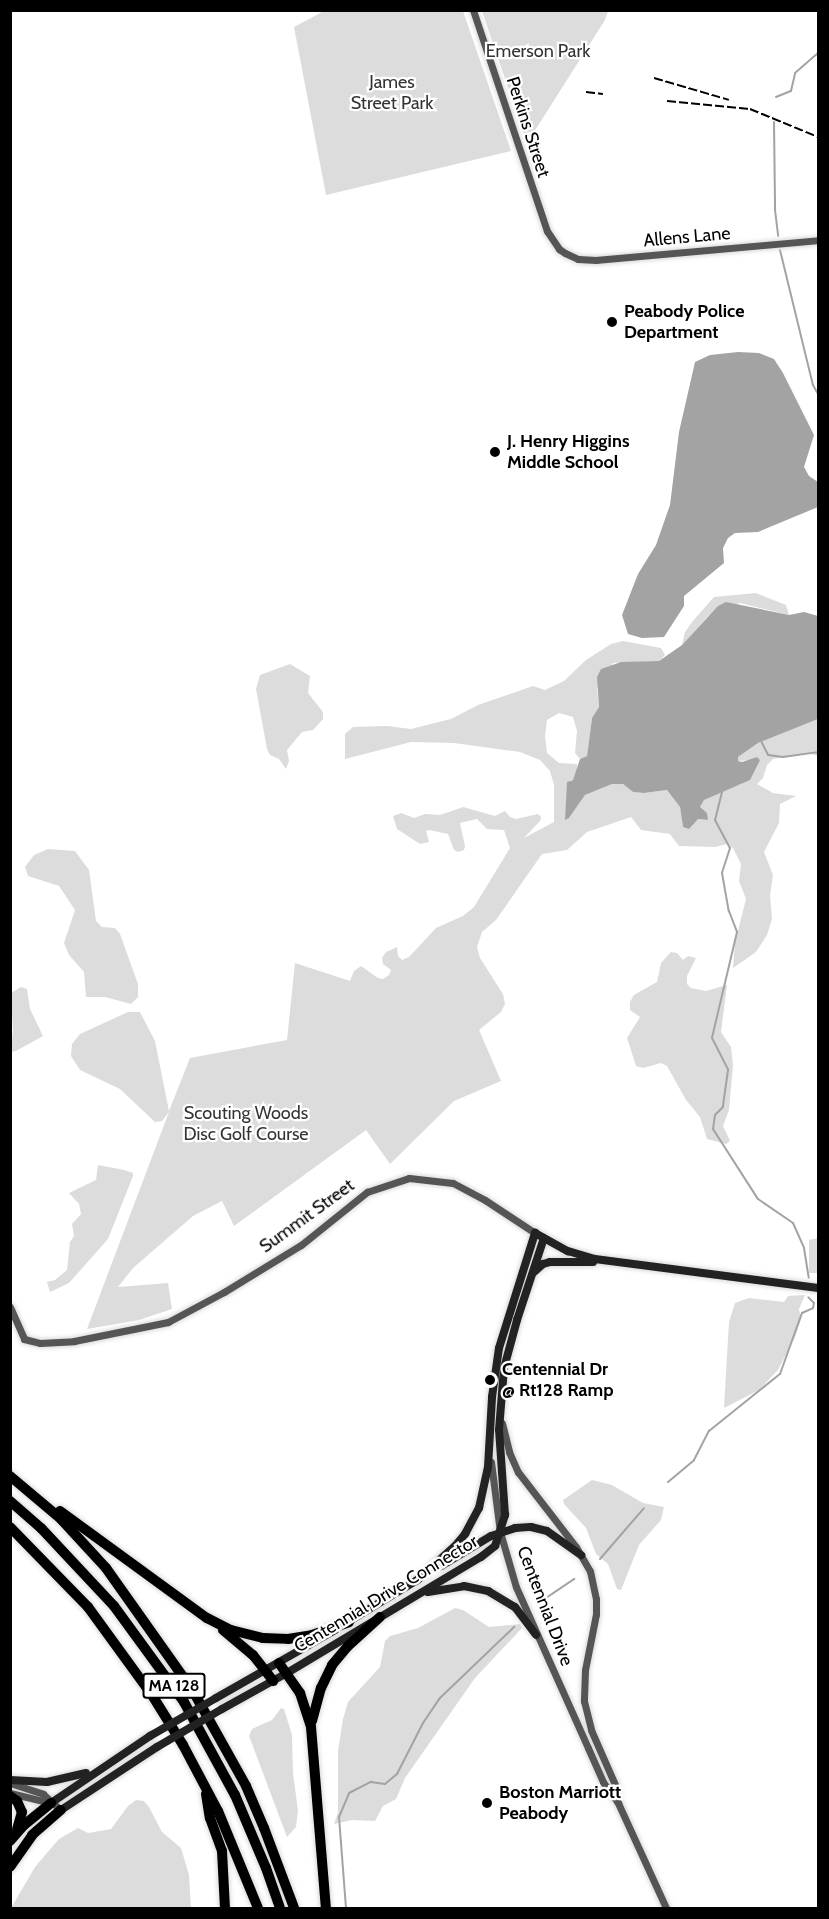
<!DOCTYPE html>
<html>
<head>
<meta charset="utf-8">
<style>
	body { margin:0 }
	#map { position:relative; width:829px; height:1919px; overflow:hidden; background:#fff; font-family:Cabin,sans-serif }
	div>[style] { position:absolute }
	.green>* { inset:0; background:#dcdcdc }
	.water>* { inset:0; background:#a3a3a3 }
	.stream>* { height:2px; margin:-1px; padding:0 1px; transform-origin:1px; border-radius:1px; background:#a3a3a3 }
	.roads { filter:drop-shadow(0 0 2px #dbdbdb) drop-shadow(0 0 2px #dbdbdb) }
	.tertiary>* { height:7px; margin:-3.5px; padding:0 3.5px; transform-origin:3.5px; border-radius:3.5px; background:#555 }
	.secondary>* { height:8px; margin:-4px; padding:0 4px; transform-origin:4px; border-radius:4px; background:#222 }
	.motorway>* { height:10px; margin:-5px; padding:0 5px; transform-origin:5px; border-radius:5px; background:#000 }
	.rail>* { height:2px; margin-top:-1px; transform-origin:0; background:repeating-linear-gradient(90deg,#000 0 9px,transparent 0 12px) }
	.secondary-bridge>* { height:8px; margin:-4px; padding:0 4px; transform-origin:4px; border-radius:4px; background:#222 }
	.dots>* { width:16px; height:16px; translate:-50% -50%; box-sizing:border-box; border:3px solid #fff; border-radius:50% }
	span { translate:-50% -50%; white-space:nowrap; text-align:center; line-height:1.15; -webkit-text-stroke:4.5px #fff; paint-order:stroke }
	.shield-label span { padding:2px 4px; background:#fff; border:2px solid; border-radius:4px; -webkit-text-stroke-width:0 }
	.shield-label { font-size:16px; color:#000; font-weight:700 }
	.park-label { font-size:18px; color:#333 }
	.street-label { font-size:18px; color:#000 }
	.poi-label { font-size:18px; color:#000; font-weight:700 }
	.left { translate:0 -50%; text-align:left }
	.frame { position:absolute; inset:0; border:12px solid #000; pointer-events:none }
</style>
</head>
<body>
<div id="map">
	<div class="green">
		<div style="clip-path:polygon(324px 11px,463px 11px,511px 151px,326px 195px,294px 27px)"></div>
		<div style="clip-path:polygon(482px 11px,608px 11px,605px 20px,527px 143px)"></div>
		<div style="clip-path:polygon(756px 593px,786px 605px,789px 615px,740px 603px,709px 615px,682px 645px,685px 632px,692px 622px,714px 597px)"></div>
		<div style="clip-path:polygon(623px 641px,661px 648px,665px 655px,659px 661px,613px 663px,597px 688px,599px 707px,592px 718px,587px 756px,580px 759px,575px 753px,577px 731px,573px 717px,559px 713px,547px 720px,545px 736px,547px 753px,559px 763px,577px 764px,577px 773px,573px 780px,570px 780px,569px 818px,585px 795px,612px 784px,623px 784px,633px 792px,644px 793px,667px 790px,680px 807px,683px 827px,698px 819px,707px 820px,700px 807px,704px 800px,727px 788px,742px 784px,750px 760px,738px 761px,738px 757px,758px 743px,818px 719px,818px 756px,808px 753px,773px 759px,767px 765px,763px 778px,757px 784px,773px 793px,796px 796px,780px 804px,779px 823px,764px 852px,773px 875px,770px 896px,772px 919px,767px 935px,756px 952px,733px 968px,735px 943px,746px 899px,739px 881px,741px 864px,733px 848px,727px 844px,715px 847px,679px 846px,670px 834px,641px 830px,631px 817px,587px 832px,567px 850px,542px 854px,496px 920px,482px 932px,477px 947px,480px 958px,503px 994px,505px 1004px,501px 1012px,479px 1030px,501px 1081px,454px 1101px,390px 1164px,366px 1130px,234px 1226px,222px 1201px,193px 1216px,133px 1268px,118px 1287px,168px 1283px,172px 1309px,139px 1320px,87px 1329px,169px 1112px,162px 1121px,155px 1122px,120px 1089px,80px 1070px,71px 1056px,72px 1044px,80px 1034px,128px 1012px,140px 1012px,155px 1041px,169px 1111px,190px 1058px,287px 1040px,295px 963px,350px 981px,354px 971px,361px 966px,378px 978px,383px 979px,389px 975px,391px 970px,383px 964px,382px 958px,386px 952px,397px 947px,398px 956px,402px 960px,409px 957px,436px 928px,463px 916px,474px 907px,510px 848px,504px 830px,487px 829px,477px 819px,460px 823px,465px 846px,464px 850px,458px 852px,454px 850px,448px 834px,429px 830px,426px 831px,429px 842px,420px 844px,397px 829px,393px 816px,401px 813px,414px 818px,425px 814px,440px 815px,463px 807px,495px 816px,505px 811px,510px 817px,516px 819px,538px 814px,541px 817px,540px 821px,524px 838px,554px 822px,554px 785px,550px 771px,540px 760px,520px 752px,454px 743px,411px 742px,345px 759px,345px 734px,353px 727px,387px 726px,411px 729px,451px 719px,478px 705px,533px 686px,545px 690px,564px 681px,586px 660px,611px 644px)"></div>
		<div style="clip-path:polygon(290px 664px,310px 676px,308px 693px,323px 712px,323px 719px,313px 730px,302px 732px,287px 750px,289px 761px,286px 769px,279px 759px,270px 755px,267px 749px,256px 689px,260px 675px)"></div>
		<div style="clip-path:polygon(48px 849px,75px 851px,89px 870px,96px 921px,102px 927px,115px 928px,120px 934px,138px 984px,138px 997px,131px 1004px,105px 997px,86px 997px,84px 972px,69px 955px,64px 943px,75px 910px,59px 886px,28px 876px,25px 867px,34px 855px)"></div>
		<div style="clip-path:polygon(671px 952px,677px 953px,683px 960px,688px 956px,696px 958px,687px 976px,687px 984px,691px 988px,706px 991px,727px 985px,721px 1032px,731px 1047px,733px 1065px,729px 1110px,723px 1126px,730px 1141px,726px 1144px,707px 1139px,700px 1117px,686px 1100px,667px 1066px,661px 1063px,643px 1068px,636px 1066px,627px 1038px,640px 1017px,630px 1010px,630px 1002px,634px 995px,657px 982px,661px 963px)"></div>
		<div style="clip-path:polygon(21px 987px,27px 989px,30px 1009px,43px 1036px,16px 1051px,11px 1052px,13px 1031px,11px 993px)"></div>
		<div style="clip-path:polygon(98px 1165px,124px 1170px,133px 1173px,133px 1176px,108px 1239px,69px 1283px,50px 1292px,47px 1282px,55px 1280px,67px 1270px,70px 1242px,74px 1236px,72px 1224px,81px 1214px,79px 1204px,69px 1193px,96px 1180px)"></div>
		<div style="clip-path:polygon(818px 1238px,818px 1273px,809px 1273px,809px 1240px)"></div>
		<div style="clip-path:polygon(805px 1295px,799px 1309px,801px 1319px,795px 1337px,778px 1370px,759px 1390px,724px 1408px,729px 1322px,735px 1303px,749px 1298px,784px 1302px,788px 1296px)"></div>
		<div style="clip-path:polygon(592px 1480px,612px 1485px,643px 1503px,664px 1507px,661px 1520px,639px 1545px,621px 1590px,617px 1589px,608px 1564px,596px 1554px,586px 1528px,564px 1504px,563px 1500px)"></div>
		<div style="clip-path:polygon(455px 1608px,463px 1610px,489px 1627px,520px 1624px,522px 1628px,475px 1678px,405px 1778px,396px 1799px,383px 1806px,375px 1821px,352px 1820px,334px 1824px,338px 1812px,338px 1751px,343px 1719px,348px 1702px,380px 1667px,385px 1641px,390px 1636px,418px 1628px)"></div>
		<div style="clip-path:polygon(281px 1708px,284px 1709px,292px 1735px,293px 1773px,298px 1811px,296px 1827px,287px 1837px,249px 1736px,252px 1729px,272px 1720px)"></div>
		<div style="clip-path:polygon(136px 1800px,144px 1801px,149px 1807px,162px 1832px,181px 1848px,189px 1875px,191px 1908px,11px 1908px,35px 1867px,59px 1839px,78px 1828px,88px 1833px,111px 1829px,128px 1806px)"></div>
	</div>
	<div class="water">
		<div style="clip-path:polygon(738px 352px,759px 353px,774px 359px,783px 373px,814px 435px,804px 467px,809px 476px,818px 482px,818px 507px,758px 532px,735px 533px,728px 538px,723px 548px,724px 563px,684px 596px,684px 606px,664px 637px,642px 638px,628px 634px,622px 615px,638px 574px,656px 545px,670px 505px,679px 432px,695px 362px,710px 355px)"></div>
		<div style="clip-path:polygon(726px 602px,789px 615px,804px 612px,818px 616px,818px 719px,758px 743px,738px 757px,738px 761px,742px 762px,757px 757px,760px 760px,750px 780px,704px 800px,700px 807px,707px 813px,708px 820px,698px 819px,689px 829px,683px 827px,680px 807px,667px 790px,644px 793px,633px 792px,623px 784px,612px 784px,585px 795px,569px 818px,565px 820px,567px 782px,573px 780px,580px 759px,587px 756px,592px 718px,599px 707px,597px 677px,601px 669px,621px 662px,659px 661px,682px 645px,718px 606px)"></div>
	</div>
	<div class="stream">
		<div style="left:776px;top:97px;width:16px;rotate:-22deg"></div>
		<div style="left:791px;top:91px;width:18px;rotate:-77deg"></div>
		<div style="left:795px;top:73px;width:30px;rotate:-41deg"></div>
		<div style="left:774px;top:122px;width:88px;rotate:89.3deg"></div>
		<div style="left:775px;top:210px;width:26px;rotate:83deg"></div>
		<div style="left:780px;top:250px;width:139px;rotate:76.3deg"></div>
		<div style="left:813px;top:385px;width:10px;rotate:61deg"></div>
		<div style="left:760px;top:739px;width:18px;rotate:63deg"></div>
		<div style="left:768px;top:755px;width:15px;rotate:8deg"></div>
		<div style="left:783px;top:757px;width:35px;rotate:-8deg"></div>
		<div style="left:723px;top:788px;width:33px;rotate:104deg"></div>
		<div style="left:715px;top:820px;width:32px;rotate:62deg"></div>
		<div style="left:730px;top:848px;width:26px;rotate:108deg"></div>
		<div style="left:722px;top:873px;width:39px;rotate:80deg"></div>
		<div style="left:729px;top:911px;width:22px;rotate:69deg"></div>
		<div style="left:737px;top:932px;width:109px;rotate:103.3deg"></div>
		<div style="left:712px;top:1038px;width:36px;rotate:63deg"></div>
		<div style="left:728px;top:1070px;width:37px;rotate:98deg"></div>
		<div style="left:723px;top:1107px;width:11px;rotate:135deg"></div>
		<div style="left:715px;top:1115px;width:14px;rotate:98deg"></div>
		<div style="left:713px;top:1129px;width:83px;rotate:57.3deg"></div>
		<div style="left:758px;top:1199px;width:42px;rotate:34.4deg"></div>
		<div style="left:793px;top:1223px;width:27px;rotate:66deg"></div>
		<div style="left:804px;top:1248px;width:30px;rotate:81deg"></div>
		<div style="left:668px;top:1482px;width:34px;rotate:-40deg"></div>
		<div style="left:694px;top:1460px;width:33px;rotate:-63deg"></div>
		<div style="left:709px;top:1431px;width:91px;rotate:-38.8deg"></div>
		<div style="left:780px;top:1374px;width:65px;rotate:-70.2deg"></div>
		<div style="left:802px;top:1313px;width:12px;rotate:-24deg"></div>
		<div style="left:813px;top:1308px;width:5px;rotate:-79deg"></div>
		<div style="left:814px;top:1303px;width:8px;rotate:-135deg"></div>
		<div style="left:600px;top:1559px;width:67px;rotate:-49.2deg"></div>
		<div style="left:537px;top:1604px;width:45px;rotate:-34deg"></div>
		<div style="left:346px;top:1908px;width:91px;rotate:-94.4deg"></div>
		<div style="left:339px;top:1817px;width:26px;rotate:-67deg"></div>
		<div style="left:349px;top:1793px;width:25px;rotate:-27deg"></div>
		<div style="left:371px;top:1782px;width:14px;rotate:8deg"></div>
		<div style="left:385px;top:1784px;width:16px;rotate:-40deg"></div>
		<div style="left:397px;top:1774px;width:57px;rotate:-63deg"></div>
		<div style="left:423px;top:1723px;width:30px;rotate:-56deg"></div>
		<div style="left:440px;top:1698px;width:103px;rotate:-43.8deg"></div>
	</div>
	<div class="roads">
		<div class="tertiary">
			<div style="left:473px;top:10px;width:233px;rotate:71.5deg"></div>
			<div style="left:547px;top:231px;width:22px;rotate:56deg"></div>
			<div style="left:559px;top:249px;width:7px;rotate:34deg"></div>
			<div style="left:565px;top:253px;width:14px;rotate:25deg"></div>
			<div style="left:578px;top:259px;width:18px;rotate:3deg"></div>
			<div style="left:596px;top:260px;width:223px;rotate:-5.1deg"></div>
			<div style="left:10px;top:1307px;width:35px;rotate:66deg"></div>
			<div style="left:24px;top:1339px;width:16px;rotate:14deg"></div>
			<div style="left:40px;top:1343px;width:34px;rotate:-3deg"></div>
			<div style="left:74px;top:1341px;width:96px;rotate:-11.4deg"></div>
			<div style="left:168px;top:1322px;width:64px;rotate:-28.2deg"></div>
			<div style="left:224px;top:1292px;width:90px;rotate:-31.4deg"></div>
			<div style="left:301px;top:1245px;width:85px;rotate:-38.8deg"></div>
			<div style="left:367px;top:1192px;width:44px;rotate:-18.4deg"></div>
			<div style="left:409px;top:1178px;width:44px;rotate:6.5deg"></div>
			<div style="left:453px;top:1183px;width:36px;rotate:28deg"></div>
			<div style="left:485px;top:1200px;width:60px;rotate:33.4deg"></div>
			<div style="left:502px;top:1423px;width:30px;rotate:76deg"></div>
			<div style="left:509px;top:1452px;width:22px;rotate:66deg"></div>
			<div style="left:518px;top:1472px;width:95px;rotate:52.3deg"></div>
			<div style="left:576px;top:1547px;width:28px;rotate:60deg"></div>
			<div style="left:590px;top:1571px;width:29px;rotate:78deg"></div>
			<div style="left:596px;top:1599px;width:15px;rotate:90deg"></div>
			<div style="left:596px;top:1614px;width:57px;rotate:101.1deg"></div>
			<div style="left:585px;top:1670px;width:31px;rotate:92deg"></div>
			<div style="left:584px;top:1701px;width:30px;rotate:76deg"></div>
			<div style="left:591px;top:1730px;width:62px;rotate:66.3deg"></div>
			<div style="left:616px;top:1787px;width:14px;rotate:86deg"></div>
			<div style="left:491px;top:1462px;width:71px;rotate:82.7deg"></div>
			<div style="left:500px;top:1532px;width:57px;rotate:73.8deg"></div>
			<div style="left:516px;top:1587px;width:176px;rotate:65.9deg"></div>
			<div style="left:588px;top:1748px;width:37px;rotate:66deg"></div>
			<div style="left:603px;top:1782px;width:26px;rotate:54deg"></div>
			<div style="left:618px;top:1803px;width:115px;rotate:65.4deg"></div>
			<div style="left:10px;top:1783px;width:35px;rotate:18deg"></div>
			<div style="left:43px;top:1794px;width:24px;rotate:42deg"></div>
			<div style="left:10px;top:1793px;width:42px;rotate:13.7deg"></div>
		</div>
		<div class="secondary">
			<div style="left:534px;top:1272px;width:12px;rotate:-42deg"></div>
			<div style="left:543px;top:1264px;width:7px;rotate:-16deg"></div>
			<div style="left:550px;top:1262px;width:43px"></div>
			<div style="left:441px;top:1566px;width:58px;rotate:-31deg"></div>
			<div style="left:491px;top:1536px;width:25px;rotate:-18deg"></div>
			<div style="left:515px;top:1528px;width:16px;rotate:-4deg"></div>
			<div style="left:531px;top:1527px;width:16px;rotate:14deg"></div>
			<div style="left:547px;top:1531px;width:42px;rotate:35.2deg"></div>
			<div style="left:416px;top:1581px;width:52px;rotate:-41.9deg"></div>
			<div style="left:455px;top:1546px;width:16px;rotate:-50deg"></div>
			<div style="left:465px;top:1534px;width:30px;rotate:-62deg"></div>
			<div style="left:479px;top:1508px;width:42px;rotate:-77.6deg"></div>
			<div style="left:488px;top:1467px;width:70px;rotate:-86.7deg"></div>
			<div style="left:492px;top:1397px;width:49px;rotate:-81.9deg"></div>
			<div style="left:499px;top:1348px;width:121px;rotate:-72.6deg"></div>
			<div style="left:535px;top:1233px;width:38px;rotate:29deg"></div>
			<div style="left:568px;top:1251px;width:28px;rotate:17deg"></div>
			<div style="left:595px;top:1259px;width:225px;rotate:7.4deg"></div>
			<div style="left:428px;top:1592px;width:36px;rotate:-9deg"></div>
			<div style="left:464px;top:1586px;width:25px;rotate:12deg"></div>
			<div style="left:488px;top:1591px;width:31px;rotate:31deg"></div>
			<div style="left:515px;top:1607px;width:35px;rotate:53deg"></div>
			<div style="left:346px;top:1623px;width:85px;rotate:-31.1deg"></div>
			<div style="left:216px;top:1698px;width:137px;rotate:-29.7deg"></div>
			<div style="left:222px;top:1709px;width:74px;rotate:-29deg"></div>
			<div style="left:287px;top:1673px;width:226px;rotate:-30.9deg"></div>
			<div style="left:481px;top:1557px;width:18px;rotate:-38deg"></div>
			<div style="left:495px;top:1546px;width:33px;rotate:-72deg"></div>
			<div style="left:505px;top:1515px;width:85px;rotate:-94deg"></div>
			<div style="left:499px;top:1430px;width:62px;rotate:-85.4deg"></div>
			<div style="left:504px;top:1368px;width:50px;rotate:-74.8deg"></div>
			<div style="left:517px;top:1320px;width:86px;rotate:-71.8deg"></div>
			<div style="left:10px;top:1780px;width:37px;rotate:3deg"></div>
			<div style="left:47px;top:1782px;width:40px;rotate:-13deg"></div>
			<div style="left:51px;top:1803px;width:120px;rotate:-34.1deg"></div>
			<div style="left:61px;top:1810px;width:115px;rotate:-33.3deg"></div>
		</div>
		<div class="motorway">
			<div style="left:10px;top:1476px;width:67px;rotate:40.1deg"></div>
			<div style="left:61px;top:1519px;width:67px;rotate:47.4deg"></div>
			<div style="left:106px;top:1568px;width:151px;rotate:54.7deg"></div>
			<div style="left:193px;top:1691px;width:109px;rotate:60.8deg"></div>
			<div style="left:246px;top:1786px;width:46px;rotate:66.8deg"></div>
			<div style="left:264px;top:1828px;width:85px;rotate:69.4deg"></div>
			<div style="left:10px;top:1501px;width:41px;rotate:41.1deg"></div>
			<div style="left:41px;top:1528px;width:107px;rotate:46.9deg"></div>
			<div style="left:114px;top:1606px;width:119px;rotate:53.9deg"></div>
			<div style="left:184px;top:1702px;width:106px;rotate:61.3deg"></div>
			<div style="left:235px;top:1795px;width:79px;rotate:67deg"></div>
			<div style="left:266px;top:1868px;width:42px;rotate:70.7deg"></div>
			<div style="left:60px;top:1511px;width:182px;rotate:36.1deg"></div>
			<div style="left:207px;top:1618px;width:27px;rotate:27deg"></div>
			<div style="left:231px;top:1630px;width:33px;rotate:14deg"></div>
			<div style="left:263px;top:1638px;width:25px;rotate:2deg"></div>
			<div style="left:288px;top:1639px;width:24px;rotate:-9deg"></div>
			<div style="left:312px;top:1635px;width:39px;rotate:-19deg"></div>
			<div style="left:10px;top:1527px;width:112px;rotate:45.7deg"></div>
			<div style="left:88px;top:1607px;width:109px;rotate:54deg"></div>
			<div style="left:152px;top:1695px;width:59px;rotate:58.2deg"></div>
			<div style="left:183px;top:1745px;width:75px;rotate:62.1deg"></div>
			<div style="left:218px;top:1811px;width:105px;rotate:67.6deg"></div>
			<div style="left:223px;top:1630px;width:39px;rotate:40deg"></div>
			<div style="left:253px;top:1655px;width:33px;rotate:52deg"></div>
			<div style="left:279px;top:1663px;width:37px;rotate:55deg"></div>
			<div style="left:300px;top:1693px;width:36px;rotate:72deg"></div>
			<div style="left:311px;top:1727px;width:182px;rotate:85.3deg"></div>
			<div style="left:312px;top:1721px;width:34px;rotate:-75deg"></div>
			<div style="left:321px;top:1688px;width:25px;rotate:-64deg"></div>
			<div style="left:332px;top:1665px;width:25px;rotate:-50deg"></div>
			<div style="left:348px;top:1646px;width:43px;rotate:-42.2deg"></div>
			<div style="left:206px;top:1794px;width:24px;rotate:81deg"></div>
			<div style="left:210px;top:1818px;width:35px;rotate:70deg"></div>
			<div style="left:222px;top:1851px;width:57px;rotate:87deg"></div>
			<div style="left:10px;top:1796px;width:9px;rotate:36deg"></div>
			<div style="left:17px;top:1801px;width:12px;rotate:66deg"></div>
			<div style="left:22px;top:1812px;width:18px;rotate:106deg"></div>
			<div style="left:10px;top:1841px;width:21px;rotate:-49deg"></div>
			<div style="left:24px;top:1825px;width:35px;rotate:-39deg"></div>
			<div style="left:10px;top:1867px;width:39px;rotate:-55deg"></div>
			<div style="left:32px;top:1835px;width:38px;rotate:-41deg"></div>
		</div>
	</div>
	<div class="rail">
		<div style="left:654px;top:78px;width:78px;rotate:16.3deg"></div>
		<div style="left:586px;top:92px;width:17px;rotate:7deg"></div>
		<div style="left:667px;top:101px;width:83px;rotate:5.5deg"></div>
		<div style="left:750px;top:109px;width:74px;rotate:22.4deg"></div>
	</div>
	<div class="secondary-bridge">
		<div style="left:150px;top:1736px;width:76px;rotate:-29.9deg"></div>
		<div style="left:157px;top:1747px;width:75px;rotate:-30.3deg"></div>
	</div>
	<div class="dots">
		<div style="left:612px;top:322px;background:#000"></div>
		<div style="left:495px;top:452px;background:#000"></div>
		<div style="left:490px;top:1380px;background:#000"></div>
		<div style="left:487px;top:1803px;background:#000"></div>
	</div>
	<div class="shield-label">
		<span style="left:174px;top:1686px">MA 128</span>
	</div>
	<div class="park-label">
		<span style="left:538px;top:51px">Emerson Park</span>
		<span style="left:392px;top:93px">James<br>Street Park</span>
		<span style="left:246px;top:1124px">Scouting Woods<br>Disc Golf Course</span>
	</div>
	<div class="street-label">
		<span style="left:528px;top:127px;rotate:72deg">Perkins Street</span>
		<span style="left:687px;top:237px;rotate:-5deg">Allens Lane</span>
		<span style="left:307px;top:1216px;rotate:-36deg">Summit Street</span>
		<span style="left:386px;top:1594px;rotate:-31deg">Centennial Drive Connector</span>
		<span style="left:545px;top:1606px;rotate:69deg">Centennial Drive</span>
	</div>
	<div class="poi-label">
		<span class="left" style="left:624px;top:322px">Peabody Police<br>Department</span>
		<span class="left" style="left:507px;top:452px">J. Henry Higgins<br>Middle School</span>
		<span class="left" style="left:502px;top:1380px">Centennial Dr<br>@ Rt128 Ramp</span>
		<span class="left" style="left:499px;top:1803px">Boston Marriott<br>Peabody</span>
	</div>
	<div class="frame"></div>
</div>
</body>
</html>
